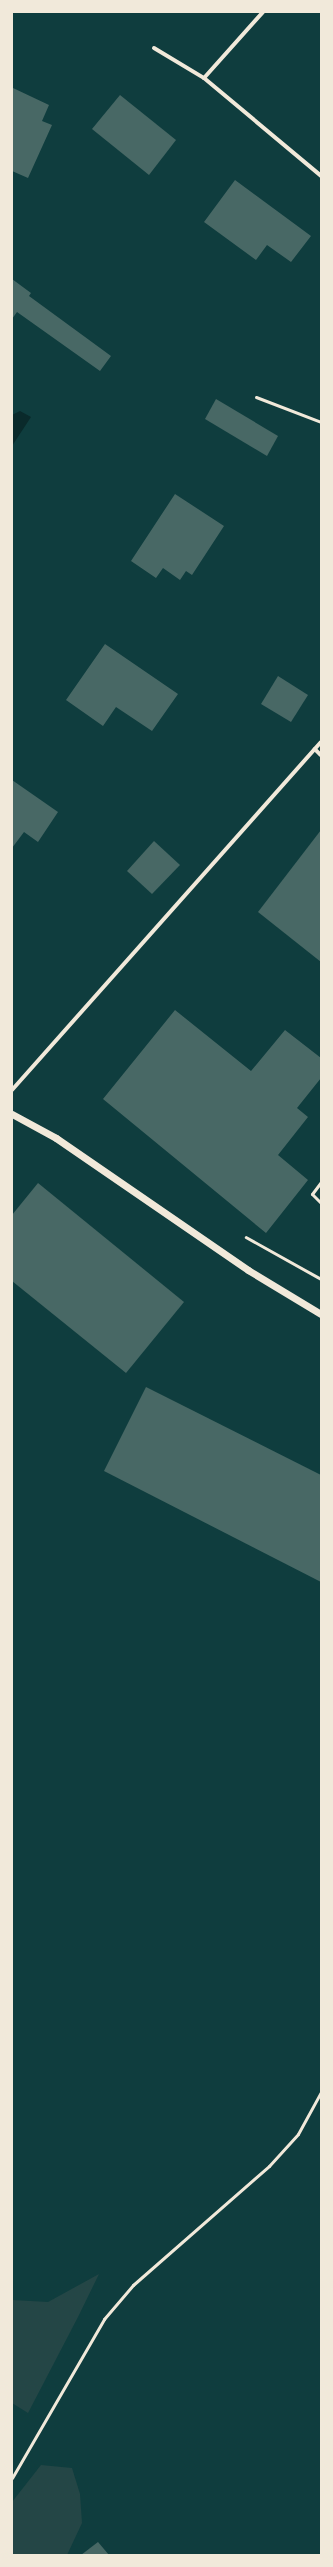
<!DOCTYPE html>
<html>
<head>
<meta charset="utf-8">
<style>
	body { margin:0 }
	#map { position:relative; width:333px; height:2567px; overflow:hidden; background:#0f3d3e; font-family:Raleway,sans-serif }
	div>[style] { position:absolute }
	.green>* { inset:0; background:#244646 }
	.water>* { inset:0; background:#0a2a2b }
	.building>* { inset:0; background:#486865 }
	.path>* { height:2.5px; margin:-1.25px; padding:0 1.25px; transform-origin:1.25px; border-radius:1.25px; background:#f1e9da }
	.service>* { height:3px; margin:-1.5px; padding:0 1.5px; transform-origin:1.5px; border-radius:1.5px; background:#f1e9da }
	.pedestrian>* { height:3.5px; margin:-1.75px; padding:0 1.75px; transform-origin:1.75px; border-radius:1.75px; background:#f1e9da }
	.minor>* { height:4px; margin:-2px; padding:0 2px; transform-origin:2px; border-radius:2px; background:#f1e9da }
	.tertiary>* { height:7px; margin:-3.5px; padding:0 3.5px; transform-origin:3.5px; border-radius:3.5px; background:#f1e9da }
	span { translate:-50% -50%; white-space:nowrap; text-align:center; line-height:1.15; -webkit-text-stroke:3px #f1e9da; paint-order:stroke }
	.frame { position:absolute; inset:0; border:13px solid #f1e9da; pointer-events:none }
</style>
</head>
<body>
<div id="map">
	<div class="green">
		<div style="clip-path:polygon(99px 2274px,78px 2317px,28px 2413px,12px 2403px,12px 2300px,48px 2302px)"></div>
		<div style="clip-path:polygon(41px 2465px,72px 2468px,80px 2494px,82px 2523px,67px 2555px,12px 2555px,12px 2502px)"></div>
	</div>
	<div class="water">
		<div style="clip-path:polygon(20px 411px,31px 417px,12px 446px,12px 415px)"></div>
	</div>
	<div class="building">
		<div style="clip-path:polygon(13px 88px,49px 105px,42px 121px,52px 125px,28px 178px,12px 171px)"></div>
		<div style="clip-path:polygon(120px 95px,176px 140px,149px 175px,92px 129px)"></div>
		<div style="clip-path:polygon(235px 180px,311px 236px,291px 262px,267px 245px,256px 260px,204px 222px)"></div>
		<div style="clip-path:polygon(12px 279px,31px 293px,29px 296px,111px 356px,100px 371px,17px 312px,12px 319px)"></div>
		<div style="clip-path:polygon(216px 399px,278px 436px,267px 456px,205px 419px)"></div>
		<div style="clip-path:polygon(175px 494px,224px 526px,192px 575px,186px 571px,180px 580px,163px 568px,156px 578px,131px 561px)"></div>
		<div style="clip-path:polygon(105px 644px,178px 694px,152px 731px,116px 707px,103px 726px,66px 700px)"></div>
		<div style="clip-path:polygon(278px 676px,308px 695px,291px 722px,261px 704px)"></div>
		<div style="clip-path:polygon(12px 780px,58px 812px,38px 842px,24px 832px,12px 848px)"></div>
		<div style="clip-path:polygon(321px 830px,321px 962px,258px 912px)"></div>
		<div style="clip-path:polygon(154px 841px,180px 865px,152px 894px,127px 871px)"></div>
		<div style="clip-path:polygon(175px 1010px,251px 1071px,285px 1030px,321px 1058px,321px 1078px,297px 1108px,308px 1117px,278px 1155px,308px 1180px,266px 1233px,103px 1099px)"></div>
		<div style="clip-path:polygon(38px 1183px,184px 1302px,126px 1373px,12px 1281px,12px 1215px)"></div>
		<div style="clip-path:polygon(146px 1387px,321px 1475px,321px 1582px,104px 1471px)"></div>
		<div style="clip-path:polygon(98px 2542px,109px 2555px,81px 2555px)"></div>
	</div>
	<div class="path">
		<div style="left:246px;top:1237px;width:86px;rotate:29.2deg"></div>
	</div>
	<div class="service">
		<div style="left:256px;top:397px;width:70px;rotate:21deg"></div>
		<div style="left:321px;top:1182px;width:15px;rotate:127deg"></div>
		<div style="left:312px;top:1194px;width:13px;rotate:45deg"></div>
		<div style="left:12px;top:2478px;width:184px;rotate:-59.9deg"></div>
		<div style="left:104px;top:2319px;width:45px;rotate:-49.5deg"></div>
		<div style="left:133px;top:2285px;width:181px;rotate:-41.2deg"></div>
		<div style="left:269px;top:2166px;width:43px;rotate:-47.8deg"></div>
		<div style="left:298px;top:2134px;width:48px;rotate:-61.3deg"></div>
	</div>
	<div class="pedestrian">
		<div style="left:315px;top:749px;width:8px;rotate:45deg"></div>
	</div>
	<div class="minor">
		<div style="left:154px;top:48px;width:58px;rotate:31deg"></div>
		<div style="left:204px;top:78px;width:153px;rotate:39.9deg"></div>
		<div style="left:204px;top:78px;width:89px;rotate:-48.2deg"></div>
		<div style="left:12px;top:1090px;width:465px;rotate:-48.4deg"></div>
	</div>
	<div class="tertiary">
		<div style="left:12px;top:1114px;width:50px;rotate:28.6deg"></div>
		<div style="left:56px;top:1138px;width:233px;rotate:34.5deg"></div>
		<div style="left:248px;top:1270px;width:85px;rotate:31.1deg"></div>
	</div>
	<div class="frame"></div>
</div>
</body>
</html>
